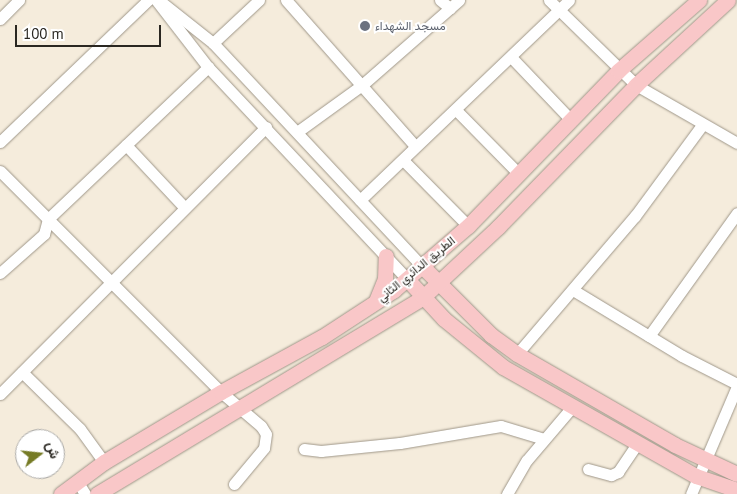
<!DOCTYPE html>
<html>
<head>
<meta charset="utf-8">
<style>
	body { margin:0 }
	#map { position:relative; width:737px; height:494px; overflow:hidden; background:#f5ecdc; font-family:"PT Sans",Vazirmatn,sans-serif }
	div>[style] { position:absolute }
	.roads { filter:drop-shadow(0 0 1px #9f9789) drop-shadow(0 0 1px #9f9789) }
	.minor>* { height:11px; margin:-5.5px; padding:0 5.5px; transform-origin:5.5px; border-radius:5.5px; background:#fff }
	.major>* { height:15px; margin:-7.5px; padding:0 7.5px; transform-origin:7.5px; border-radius:7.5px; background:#f9c7c8 }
	.dots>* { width:14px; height:14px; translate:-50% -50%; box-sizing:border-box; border:2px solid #fff; border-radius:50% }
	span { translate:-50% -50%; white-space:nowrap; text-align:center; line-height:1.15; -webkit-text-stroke:4px #fff; paint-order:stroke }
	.worship-label { font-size:12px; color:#5b616d }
	.left { translate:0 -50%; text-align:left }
	.street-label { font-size:12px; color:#2a2721 }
	.north { position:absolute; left:15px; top:429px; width:50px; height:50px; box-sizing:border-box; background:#fff; border:1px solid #aaa9a6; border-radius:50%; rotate:74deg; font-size:14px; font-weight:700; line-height:20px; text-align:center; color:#2a2721 }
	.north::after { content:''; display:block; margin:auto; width:18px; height:22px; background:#767b25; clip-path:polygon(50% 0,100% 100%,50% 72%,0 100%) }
	.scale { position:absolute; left:15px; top:25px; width:146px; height:22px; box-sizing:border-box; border:2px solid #2a2721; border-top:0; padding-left:6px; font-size:15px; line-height:18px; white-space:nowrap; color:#2a2721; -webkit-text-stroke:4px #fff; paint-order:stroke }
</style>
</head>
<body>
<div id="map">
	<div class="roads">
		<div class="minor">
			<div style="left:156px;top:0;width:85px;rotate:52.2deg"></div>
			<div style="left:208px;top:67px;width:291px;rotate:46.8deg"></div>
			<div style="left:286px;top:0;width:195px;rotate:48.5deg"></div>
			<div style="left:440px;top:0;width:13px;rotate:39deg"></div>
			<div style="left:549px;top:0;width:122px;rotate:44.3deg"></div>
			<div style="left:636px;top:85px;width:116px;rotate:29.9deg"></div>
			<div style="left:160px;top:1px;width:68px;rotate:38.4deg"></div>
			<div style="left:213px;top:43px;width:306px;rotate:46.9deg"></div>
			<div style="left:0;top:19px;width:27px;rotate:-45deg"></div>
			<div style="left:213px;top:43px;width:63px;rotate:-43.1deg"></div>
			<div style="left:511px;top:57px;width:86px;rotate:46.4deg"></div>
			<div style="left:456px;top:110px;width:90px;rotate:45.5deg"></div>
			<div style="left:297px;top:132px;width:80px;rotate:-35.9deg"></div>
			<div style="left:362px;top:85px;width:129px;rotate:-41.2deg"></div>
			<div style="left:0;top:142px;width:205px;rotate:-43.8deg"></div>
			<div style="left:126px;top:145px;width:86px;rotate:46.9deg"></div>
			<div style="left:403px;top:160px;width:93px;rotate:45.4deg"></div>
			<div style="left:0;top:171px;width:313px;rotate:45deg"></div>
			<div style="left:221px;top:392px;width:52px;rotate:40.4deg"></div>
			<div style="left:261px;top:426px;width:9px;rotate:58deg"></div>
			<div style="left:266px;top:434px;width:14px;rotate:98deg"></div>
			<div style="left:264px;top:448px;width:47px;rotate:129.8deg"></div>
			<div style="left:360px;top:200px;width:289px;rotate:-43.7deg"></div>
			<div style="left:0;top:273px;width:59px;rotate:-41.6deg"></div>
			<div style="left:44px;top:234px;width:16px;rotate:-75deg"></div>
			<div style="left:48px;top:219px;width:221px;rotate:-43.5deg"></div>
			<div style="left:573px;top:290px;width:127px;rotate:31.2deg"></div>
			<div style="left:682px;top:356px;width:62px;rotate:27deg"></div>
			<div style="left:649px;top:336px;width:151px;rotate:-54.4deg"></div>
			<div style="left:517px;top:354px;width:182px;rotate:-49.5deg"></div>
			<div style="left:635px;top:216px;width:113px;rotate:-53.6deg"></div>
			<div style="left:22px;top:372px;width:81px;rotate:44.5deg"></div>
			<div style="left:80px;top:429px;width:41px;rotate:54deg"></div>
			<div style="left:0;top:394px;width:377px;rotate:-45.1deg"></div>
			<div style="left:304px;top:449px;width:17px;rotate:7deg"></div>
			<div style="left:321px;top:451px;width:79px;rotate:-5.8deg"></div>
			<div style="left:400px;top:443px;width:102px;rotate:-9.6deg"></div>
			<div style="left:501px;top:426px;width:45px;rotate:16.8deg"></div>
			<div style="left:588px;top:469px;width:24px;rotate:15deg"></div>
			<div style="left:611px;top:475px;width:8px;rotate:-23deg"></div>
			<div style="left:618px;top:472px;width:36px;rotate:-56deg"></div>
			<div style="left:77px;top:481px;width:15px;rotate:58deg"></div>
			<div style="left:507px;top:494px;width:39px;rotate:-60deg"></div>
			<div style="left:527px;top:460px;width:71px;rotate:-49.6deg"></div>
			<div style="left:691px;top:494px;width:117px;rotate:-66.9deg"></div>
		</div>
		<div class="major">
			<div style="left:422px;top:266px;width:98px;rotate:45deg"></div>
			<div style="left:491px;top:335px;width:32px;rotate:36deg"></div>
			<div style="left:517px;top:354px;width:182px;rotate:29.9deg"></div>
			<div style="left:675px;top:445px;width:68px;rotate:25.1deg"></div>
			<div style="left:407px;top:279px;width:54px;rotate:47.2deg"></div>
			<div style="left:444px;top:319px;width:76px;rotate:39.1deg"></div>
			<div style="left:503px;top:367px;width:222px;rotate:29.5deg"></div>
			<div style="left:696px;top:476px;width:43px;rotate:18.9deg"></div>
			<div style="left:376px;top:301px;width:24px;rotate:-68deg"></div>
			<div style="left:385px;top:279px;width:23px;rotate:-88deg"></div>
			<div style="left:61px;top:494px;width:54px;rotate:-36.7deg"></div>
			<div style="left:104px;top:462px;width:136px;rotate:-30.9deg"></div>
			<div style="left:221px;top:392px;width:115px;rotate:-28.6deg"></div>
			<div style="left:322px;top:337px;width:86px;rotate:-33.1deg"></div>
			<div style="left:394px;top:290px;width:98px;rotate:-40.9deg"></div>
			<div style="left:468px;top:226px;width:216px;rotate:-45.9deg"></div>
			<div style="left:618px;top:71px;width:108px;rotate:-41.2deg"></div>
			<div style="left:97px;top:494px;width:381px;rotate:-31.1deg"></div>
			<div style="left:423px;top:297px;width:103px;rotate:-43deg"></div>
			<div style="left:498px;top:227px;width:198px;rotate:-45.8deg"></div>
			<div style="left:636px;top:85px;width:125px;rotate:-42.7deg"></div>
		</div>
	</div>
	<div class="dots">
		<div style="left:365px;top:26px;background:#6b7280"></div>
	</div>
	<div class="worship-label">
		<span class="left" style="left:375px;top:26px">مسجد الشهداء</span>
	</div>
	<div class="street-label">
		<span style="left:416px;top:269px;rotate:-39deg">الطريق الدائري الثاني</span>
	</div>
	<div class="north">ش</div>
	<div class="scale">100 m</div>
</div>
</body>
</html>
